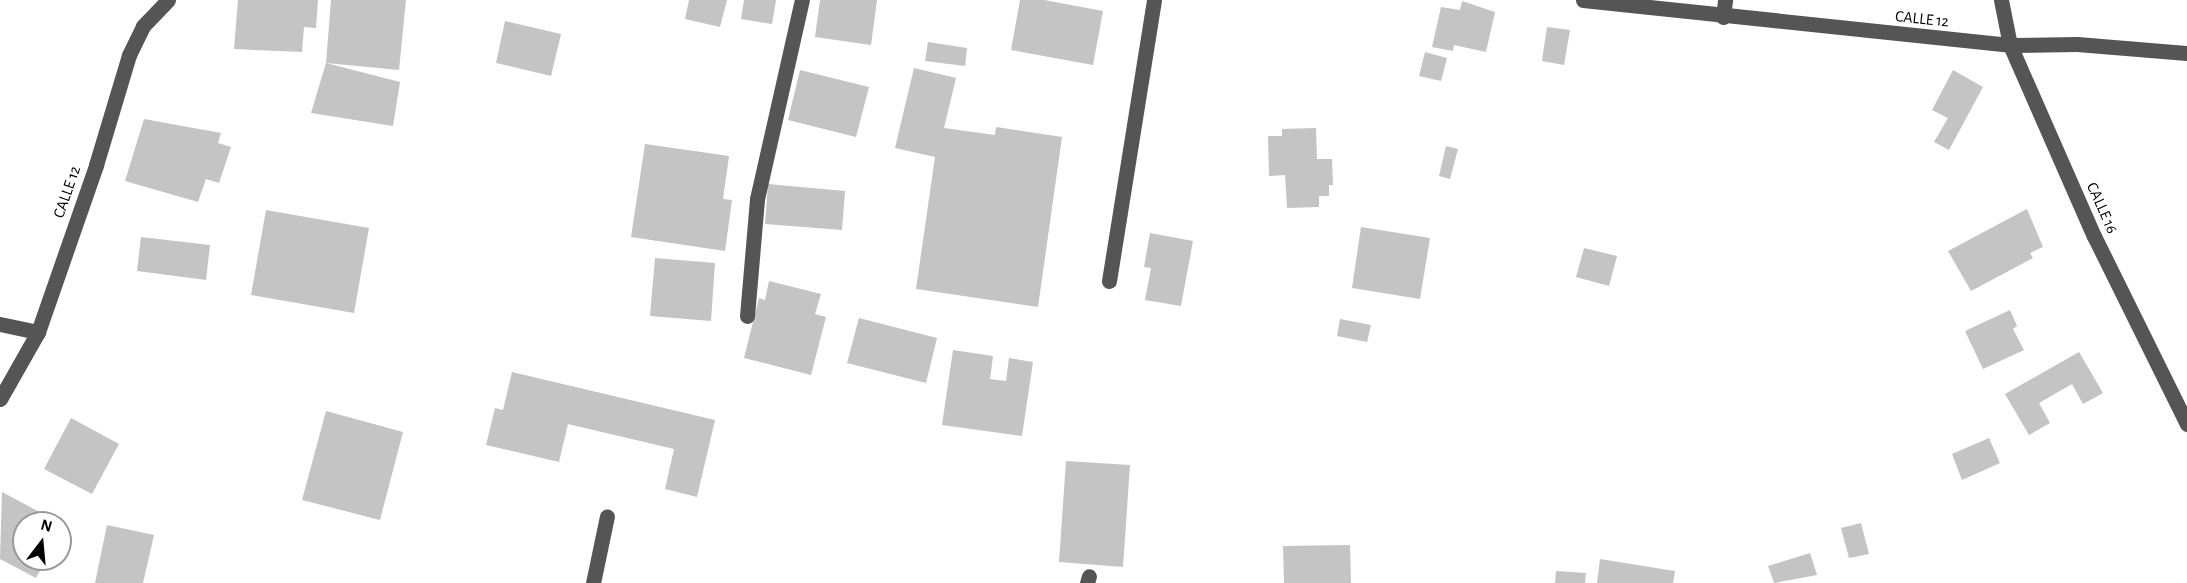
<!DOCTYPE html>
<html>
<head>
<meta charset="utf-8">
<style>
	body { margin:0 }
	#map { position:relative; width:2187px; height:583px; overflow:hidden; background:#fff; font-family:"Alegreya Sans",sans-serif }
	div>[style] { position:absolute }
	.building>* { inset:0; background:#c4c4c4 }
	.minor>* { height:15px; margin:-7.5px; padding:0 7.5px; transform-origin:7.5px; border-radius:7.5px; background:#555 }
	span { translate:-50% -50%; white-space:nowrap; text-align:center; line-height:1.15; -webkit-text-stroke:5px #fff; paint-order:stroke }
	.street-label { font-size:16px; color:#000 }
	.north { position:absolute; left:12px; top:511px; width:60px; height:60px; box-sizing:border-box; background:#fff; border:2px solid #999; border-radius:50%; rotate:16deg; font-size:16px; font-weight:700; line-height:24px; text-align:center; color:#000 }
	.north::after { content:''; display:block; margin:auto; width:21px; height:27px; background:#000; clip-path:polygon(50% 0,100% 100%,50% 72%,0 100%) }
</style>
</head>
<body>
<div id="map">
	<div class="building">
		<div style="clip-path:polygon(238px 0,318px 0,316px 28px,304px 27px,302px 52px,234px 49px)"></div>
		<div style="clip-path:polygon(331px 0,406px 0,399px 70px,326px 63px)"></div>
		<div style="clip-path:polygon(689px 0,727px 0,720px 27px,685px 19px)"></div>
		<div style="clip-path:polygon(744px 0,776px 0,772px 24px,741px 19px)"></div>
		<div style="clip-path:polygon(820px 0,877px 0,871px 45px,815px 37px)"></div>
		<div style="clip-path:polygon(1020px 0,1044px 0,1103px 11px,1093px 65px,1011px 50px)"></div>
		<div style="clip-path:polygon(1462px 1px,1495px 12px,1486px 52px,1454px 45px,1453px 51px,1432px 47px,1441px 7px,1460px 10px)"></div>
		<div style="clip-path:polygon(505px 21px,561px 34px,551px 76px,496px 63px)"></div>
		<div style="clip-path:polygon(1547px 27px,1570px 30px,1564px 65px,1542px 61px)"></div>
		<div style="clip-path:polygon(928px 42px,967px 48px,965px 66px,925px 61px)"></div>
		<div style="clip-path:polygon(1425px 52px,1447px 58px,1441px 81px,1419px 76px)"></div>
		<div style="clip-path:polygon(326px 63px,400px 82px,393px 126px,311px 113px)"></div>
		<div style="clip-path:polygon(914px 68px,956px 78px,944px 128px,995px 135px,996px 127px,1062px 137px,1038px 307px,916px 289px,935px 157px,895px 148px)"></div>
		<div style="clip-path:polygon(800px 70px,869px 87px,856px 137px,788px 120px)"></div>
		<div style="clip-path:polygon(1953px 70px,1983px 87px,1949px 150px,1934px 142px,1948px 118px,1932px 110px)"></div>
		<div style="clip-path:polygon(144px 119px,221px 133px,218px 143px,231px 147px,219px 183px,206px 179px,198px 202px,125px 181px)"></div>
		<div style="clip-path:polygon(1316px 128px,1317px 159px,1332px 159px,1333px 185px,1329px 185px,1329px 196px,1319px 196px,1319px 207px,1287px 208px,1285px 175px,1269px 176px,1268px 136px,1282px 136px,1282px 129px)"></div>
		<div style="clip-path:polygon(645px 144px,729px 156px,723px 199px,732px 200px,725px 251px,631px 237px)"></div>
		<div style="clip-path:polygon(1446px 146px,1458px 149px,1450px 179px,1439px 176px)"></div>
		<div style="clip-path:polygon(768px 184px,845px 191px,842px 230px,765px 224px)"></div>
		<div style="clip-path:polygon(2027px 209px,2043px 247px,2030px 253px,2033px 258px,1971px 291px,1948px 251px)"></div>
		<div style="clip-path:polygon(266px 210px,369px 228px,354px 313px,251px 295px)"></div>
		<div style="clip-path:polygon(1361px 227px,1430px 238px,1420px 299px,1352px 288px)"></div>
		<div style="clip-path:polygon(1150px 233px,1193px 241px,1181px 306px,1145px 300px,1151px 268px,1144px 267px)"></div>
		<div style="clip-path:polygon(141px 237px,210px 245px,206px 280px,137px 271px)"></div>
		<div style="clip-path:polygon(1584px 248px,1617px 256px,1609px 286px,1576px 277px)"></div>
		<div style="clip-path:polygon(655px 258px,715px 263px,711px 321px,650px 316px)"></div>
		<div style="clip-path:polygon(769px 281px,821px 294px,815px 314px,826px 317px,811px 375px,744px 358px,759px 298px,765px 300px)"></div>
		<div style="clip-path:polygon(2010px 310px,2017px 326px,2013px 329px,2024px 350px,1983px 369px,1965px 331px)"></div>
		<div style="clip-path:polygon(859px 318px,937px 338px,926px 383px,847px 363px)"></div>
		<div style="clip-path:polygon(1340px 319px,1371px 325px,1367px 342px,1337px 336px)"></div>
		<div style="clip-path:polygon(953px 350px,993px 356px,990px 379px,1006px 381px,1009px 358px,1033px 362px,1022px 436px,942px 425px)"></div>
		<div style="clip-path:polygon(2079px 352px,2103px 393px,2083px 404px,2072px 384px,2039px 403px,2050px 423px,2029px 435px,2005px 394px)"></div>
		<div style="clip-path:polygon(512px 372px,715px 420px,697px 497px,665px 489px,674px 449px,568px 424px,559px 462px,486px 445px,495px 408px,503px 410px)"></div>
		<div style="clip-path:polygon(326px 411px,403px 432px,380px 520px,302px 500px)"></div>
		<div style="clip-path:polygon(71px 418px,119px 444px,92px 494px,44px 469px)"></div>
		<div style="clip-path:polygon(1989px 438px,2000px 463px,1962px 480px,1952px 454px)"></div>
		<div style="clip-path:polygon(1066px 461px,1130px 465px,1123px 567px,1059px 562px)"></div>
		<div style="clip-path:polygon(2px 492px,64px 525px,60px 533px,60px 523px,24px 523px,24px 559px,46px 559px,36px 578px,0 559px)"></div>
		<div style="clip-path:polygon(1861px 523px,1869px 554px,1849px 558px,1841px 528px)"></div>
		<div style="clip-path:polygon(107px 525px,154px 535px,143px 583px,95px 583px)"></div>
		<div style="clip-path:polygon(1350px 545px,1351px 583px,1284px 583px,1283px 546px)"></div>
		<div style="clip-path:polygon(1810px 553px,1817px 575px,1774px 583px,1768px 566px)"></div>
		<div style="clip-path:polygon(1600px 559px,1675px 571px,1673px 583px,1597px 583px)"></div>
		<div style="clip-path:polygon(1556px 571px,1586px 573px,1585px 583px,1555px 583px)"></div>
	</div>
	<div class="minor">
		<div style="left:1583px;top:0;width:429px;rotate:6deg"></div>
		<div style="left:2010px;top:45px;width:67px;rotate:-0.9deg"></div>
		<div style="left:2077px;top:44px;width:110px;rotate:4.7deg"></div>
		<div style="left:2001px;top:0;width:46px;rotate:78.7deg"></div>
		<div style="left:2010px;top:45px;width:209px;rotate:66.3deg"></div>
		<div style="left:2094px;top:236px;width:210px;rotate:63.7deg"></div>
		<div style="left:1723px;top:17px;width:17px;rotate:-83deg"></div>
		<div style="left:1109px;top:281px;width:285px;rotate:-80.9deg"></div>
		<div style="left:747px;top:316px;width:117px;rotate:-85.1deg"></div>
		<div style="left:757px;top:199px;width:204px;rotate:-77.3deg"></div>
		<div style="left:0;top:324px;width:39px;rotate:12deg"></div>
		<div style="left:0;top:399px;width:77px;rotate:-60.4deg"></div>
		<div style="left:38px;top:332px;width:177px;rotate:-70.8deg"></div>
		<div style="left:96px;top:165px;width:115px;rotate:-73.3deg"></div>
		<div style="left:129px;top:55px;width:32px;rotate:-64deg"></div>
		<div style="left:143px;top:26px;width:36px;rotate:-46deg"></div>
		<div style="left:593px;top:583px;width:68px;rotate:-78.2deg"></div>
		<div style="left:1087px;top:583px;width:7px;rotate:-74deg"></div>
	</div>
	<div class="street-label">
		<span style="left:1922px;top:19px;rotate:6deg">CALLE 12</span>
		<span style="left:67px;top:192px;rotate:-71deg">CALLE 12</span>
		<span style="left:2102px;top:208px;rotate:66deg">CALLE 16</span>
	</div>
	<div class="north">N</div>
</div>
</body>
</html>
